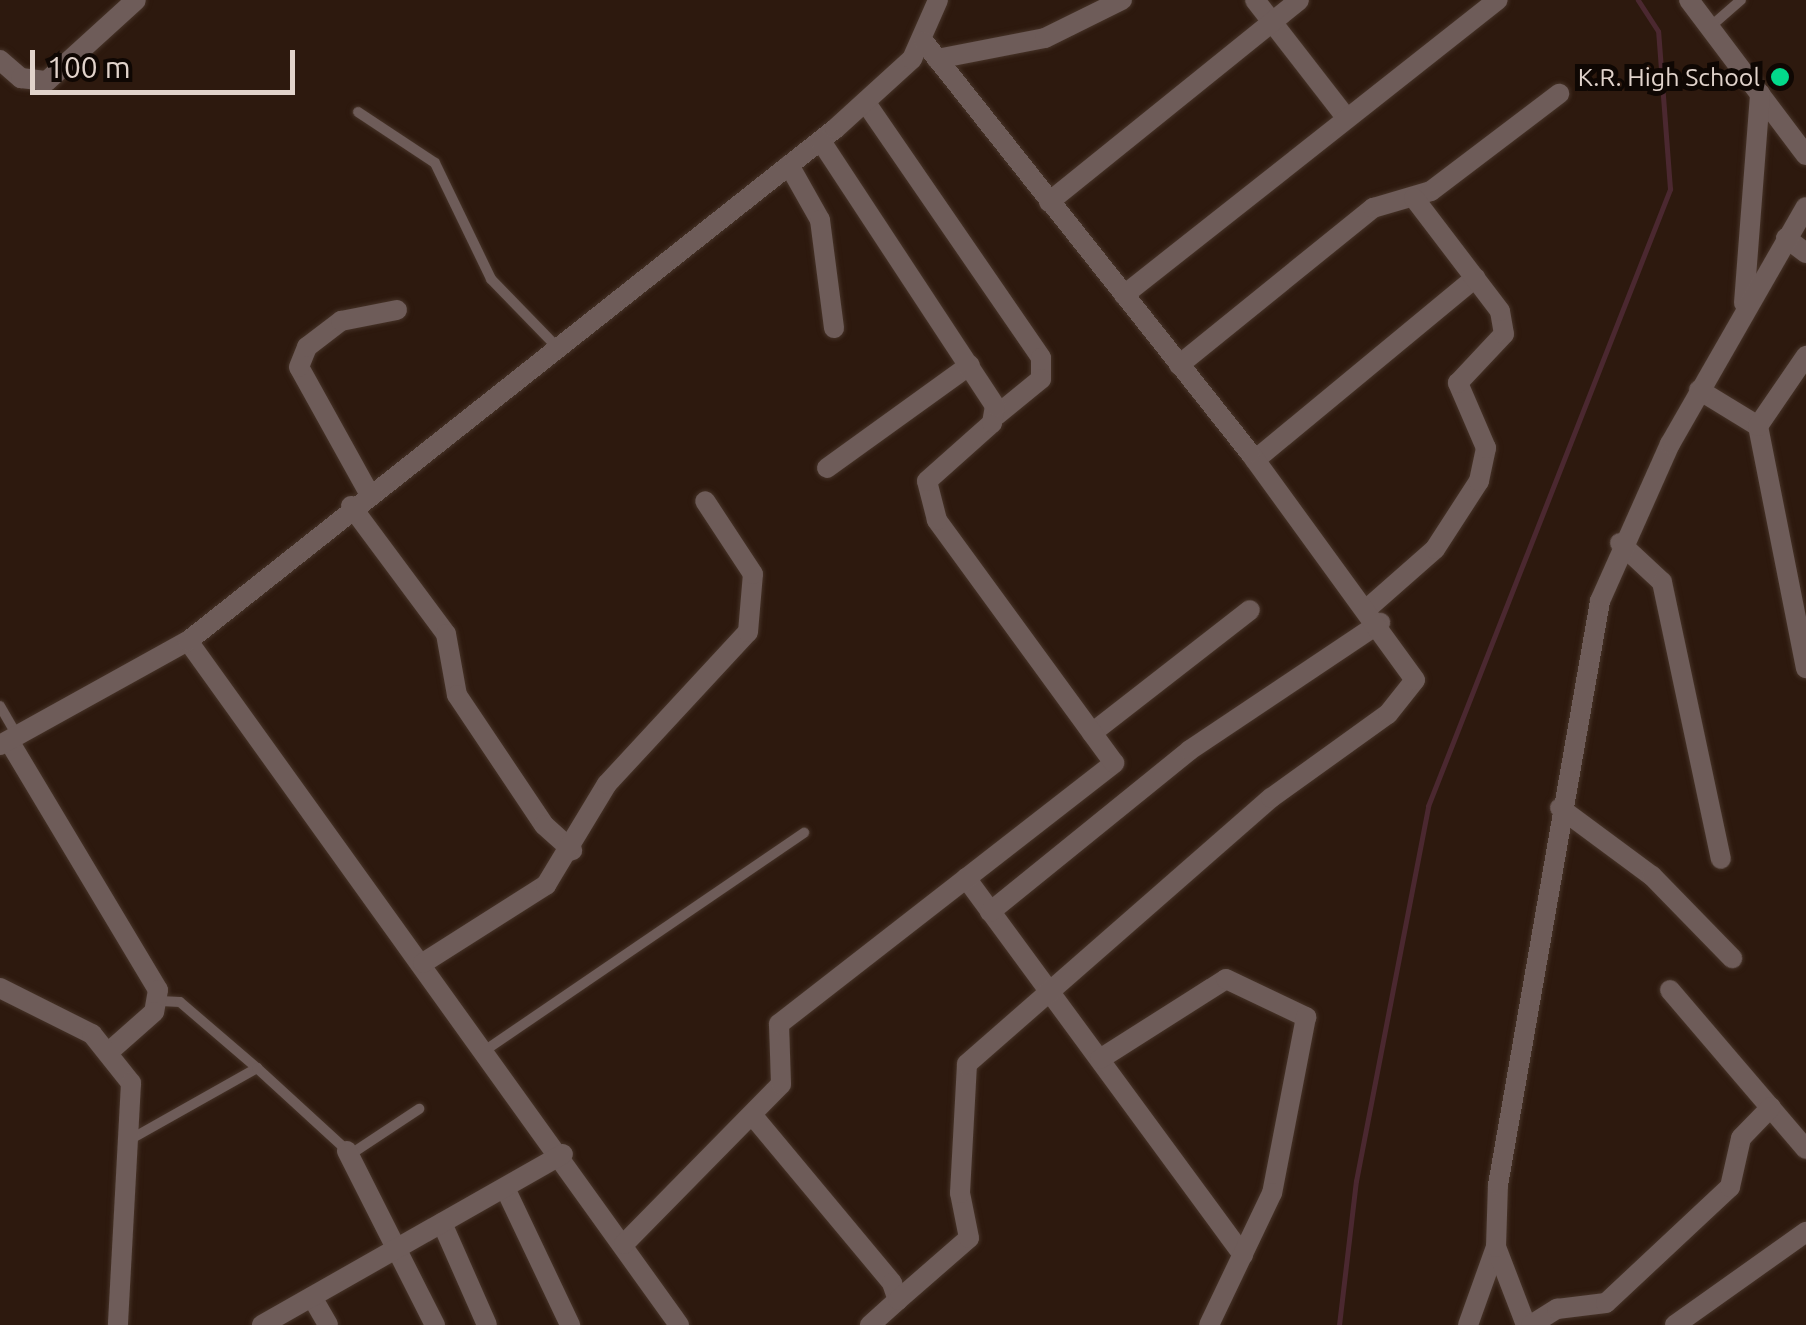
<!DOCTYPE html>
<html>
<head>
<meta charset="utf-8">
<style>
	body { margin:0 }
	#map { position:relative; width:1806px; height:1325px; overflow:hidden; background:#2d190e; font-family:Ubuntu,sans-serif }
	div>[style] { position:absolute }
	.stream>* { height:5px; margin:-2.5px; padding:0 2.5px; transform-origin:2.5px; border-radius:2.5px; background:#4b2830 }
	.roads { filter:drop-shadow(0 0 2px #463328) drop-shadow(0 0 2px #463328) }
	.service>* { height:10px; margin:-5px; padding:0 5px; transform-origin:5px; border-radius:5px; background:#6e5c59 }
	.minor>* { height:20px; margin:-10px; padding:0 10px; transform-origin:10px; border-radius:10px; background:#6e5c59 }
	.dots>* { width:28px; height:28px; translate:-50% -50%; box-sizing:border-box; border:5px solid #0f0703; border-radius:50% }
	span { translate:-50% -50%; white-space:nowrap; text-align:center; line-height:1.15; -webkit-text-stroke:10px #0f0703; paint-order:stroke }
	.poi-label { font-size:25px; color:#e1d3cb }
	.right { translate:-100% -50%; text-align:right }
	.scale { position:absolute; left:30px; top:50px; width:265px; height:45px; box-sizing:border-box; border:5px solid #e1d3cb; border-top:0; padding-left:12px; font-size:30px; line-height:35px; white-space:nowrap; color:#e1d3cb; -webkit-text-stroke:8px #0f0703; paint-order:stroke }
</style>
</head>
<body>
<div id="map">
	<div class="stream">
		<div style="left:1339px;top:1325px;width:145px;rotate:-83.3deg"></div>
		<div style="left:1356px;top:1181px;width:382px;rotate:-79.1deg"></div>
		<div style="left:1428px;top:806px;width:663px;rotate:-68.58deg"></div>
		<div style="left:1670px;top:189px;width:158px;rotate:-94.3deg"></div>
		<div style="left:1658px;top:31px;width:37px;rotate:-123deg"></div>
	</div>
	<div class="roads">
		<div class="service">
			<div style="left:1710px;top:27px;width:41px;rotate:-41.1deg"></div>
			<div style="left:358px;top:112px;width:92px;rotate:33.5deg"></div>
			<div style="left:435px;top:163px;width:129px;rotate:64.2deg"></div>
			<div style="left:491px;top:279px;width:95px;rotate:45.9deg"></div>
			<div style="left:0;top:706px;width:34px;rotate:60deg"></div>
			<div style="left:160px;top:1001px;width:20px;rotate:3deg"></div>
			<div style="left:180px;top:1002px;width:101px;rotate:40.6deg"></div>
			<div style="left:487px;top:1049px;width:384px;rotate:-34.3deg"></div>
			<div style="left:131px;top:1139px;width:145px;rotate:-29.4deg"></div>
			<div style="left:257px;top:1068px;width:127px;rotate:42.5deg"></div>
			<div style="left:351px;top:1154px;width:82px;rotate:-33.5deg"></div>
		</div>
		<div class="minor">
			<div style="left:1255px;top:0;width:147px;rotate:52.2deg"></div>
			<div style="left:1689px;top:0;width:194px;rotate:53deg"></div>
			<div style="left:937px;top:59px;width:110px;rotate:-11deg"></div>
			<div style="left:1045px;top:38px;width:86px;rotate:-26.3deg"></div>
			<div style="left:0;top:60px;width:28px;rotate:41deg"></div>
			<div style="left:21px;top:78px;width:26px;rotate:7deg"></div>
			<div style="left:47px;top:81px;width:120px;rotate:-42.3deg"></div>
			<div style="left:866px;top:103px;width:309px;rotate:55.5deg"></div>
			<div style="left:1041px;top:358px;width:21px;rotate:90deg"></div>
			<div style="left:1041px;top:379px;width:57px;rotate:140.7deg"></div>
			<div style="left:789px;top:165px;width:63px;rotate:60.6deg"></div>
			<div style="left:820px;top:220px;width:109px;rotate:82.6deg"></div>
			<div style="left:1049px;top:202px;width:321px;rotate:-38.9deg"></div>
			<div style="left:1786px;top:238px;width:25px;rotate:37deg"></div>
			<div style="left:1124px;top:295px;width:476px;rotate:-38.3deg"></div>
			<div style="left:1744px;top:303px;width:210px;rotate:-85.6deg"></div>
			<div style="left:1179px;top:365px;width:250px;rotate:-39deg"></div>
			<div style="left:1373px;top:208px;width:60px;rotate:-16.3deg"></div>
			<div style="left:1431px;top:191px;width:161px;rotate:-37.2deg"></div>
			<div style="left:1699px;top:390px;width:69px;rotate:31.4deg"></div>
			<div style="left:1758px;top:426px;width:247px;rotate:78.8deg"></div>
			<div style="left:1758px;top:426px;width:85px;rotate:-55.6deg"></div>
			<div style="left:1255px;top:460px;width:286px;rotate:-39.6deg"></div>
			<div style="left:827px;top:468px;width:176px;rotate:-35.8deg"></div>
			<div style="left:370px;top:495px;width:146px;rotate:-119deg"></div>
			<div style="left:299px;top:367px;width:22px;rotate:-68deg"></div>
			<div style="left:307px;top:347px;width:43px;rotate:-37.4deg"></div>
			<div style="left:341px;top:321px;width:57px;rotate:-11.1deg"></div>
			<div style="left:351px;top:506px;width:159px;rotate:53.4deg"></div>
			<div style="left:446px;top:634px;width:62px;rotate:79.8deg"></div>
			<div style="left:457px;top:695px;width:156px;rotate:56.2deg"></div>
			<div style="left:544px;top:825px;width:38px;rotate:42deg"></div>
			<div style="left:1620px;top:543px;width:57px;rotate:42.9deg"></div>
			<div style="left:1662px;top:582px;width:283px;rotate:78deg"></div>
			<div style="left:1368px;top:608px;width:89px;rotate:-41.4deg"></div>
			<div style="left:1435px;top:549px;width:81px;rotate:-57.1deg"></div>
			<div style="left:1479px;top:481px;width:34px;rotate:-78deg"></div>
			<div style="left:1486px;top:448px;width:71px;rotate:-113.3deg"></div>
			<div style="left:1458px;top:383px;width:67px;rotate:-46.8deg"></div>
			<div style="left:1504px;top:334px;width:23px;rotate:-100deg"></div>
			<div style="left:1500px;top:311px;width:142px;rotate:-127.3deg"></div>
			<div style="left:188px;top:641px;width:842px;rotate:54.33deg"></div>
			<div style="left:1092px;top:733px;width:200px;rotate:-37.9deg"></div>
			<div style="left:9px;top:741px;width:290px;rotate:59.1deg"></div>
			<div style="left:158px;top:990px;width:22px;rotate:100deg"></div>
			<div style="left:154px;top:1012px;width:57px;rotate:138.5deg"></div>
			<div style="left:0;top:745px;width:215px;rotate:-29deg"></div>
			<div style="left:188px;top:641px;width:825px;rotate:-38.36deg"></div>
			<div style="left:835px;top:129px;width:104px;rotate:-42.3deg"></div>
			<div style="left:912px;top:59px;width:64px;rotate:-66.2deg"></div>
			<div style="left:1560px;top:808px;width:114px;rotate:36.5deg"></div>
			<div style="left:1652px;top:876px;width:115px;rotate:45.7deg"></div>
			<div style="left:966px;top:878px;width:468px;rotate:53.7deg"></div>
			<div style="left:990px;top:912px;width:257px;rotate:-39deg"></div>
			<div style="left:1190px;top:750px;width:229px;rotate:-33.8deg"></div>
			<div style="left:423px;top:963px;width:146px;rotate:-32.4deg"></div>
			<div style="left:546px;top:885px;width:118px;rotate:-58.9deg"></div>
			<div style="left:607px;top:784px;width:207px;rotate:-47.2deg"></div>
			<div style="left:748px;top:632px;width:58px;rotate:-85.1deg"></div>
			<div style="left:753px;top:574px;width:87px;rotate:-123.3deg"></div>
			<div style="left:0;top:988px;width:103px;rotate:26.6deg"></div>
			<div style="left:92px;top:1034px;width:63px;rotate:51.5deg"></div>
			<div style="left:131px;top:1083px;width:242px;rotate:93.1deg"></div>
			<div style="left:1670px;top:990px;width:209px;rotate:49.5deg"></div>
			<div style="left:1100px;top:1059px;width:149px;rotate:-32.4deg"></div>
			<div style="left:1226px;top:979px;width:89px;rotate:25.4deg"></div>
			<div style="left:1306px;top:1017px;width:179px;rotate:100.9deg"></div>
			<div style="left:1272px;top:1193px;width:146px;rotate:115.5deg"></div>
			<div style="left:753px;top:1116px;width:217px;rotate:50.2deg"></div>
			<div style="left:892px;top:1283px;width:18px;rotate:71deg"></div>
			<div style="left:898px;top:1300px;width:38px;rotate:138deg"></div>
			<div style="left:347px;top:1151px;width:195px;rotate:63.2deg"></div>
			<div style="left:505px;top:1188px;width:152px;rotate:64.6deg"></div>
			<div style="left:442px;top:1223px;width:111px;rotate:66.2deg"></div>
			<div style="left:624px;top:1244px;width:224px;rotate:-45.5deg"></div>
			<div style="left:781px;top:1084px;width:60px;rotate:-91.9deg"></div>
			<div style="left:779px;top:1024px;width:425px;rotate:-37.9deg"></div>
			<div style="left:1114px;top:763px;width:301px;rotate:-126.1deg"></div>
			<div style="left:937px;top:520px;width:40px;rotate:-104.4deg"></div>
			<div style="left:927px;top:481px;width:87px;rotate:-41.7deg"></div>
			<div style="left:992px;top:423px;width:17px;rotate:-80deg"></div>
			<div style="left:995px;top:406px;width:317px;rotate:-123.3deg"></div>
			<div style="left:312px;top:1297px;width:32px;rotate:60deg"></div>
			<div style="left:898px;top:1300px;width:94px;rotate:-41.1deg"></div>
			<div style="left:969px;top:1238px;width:46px;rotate:-101.3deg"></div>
			<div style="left:960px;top:1193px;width:129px;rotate:-86.9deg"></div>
			<div style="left:967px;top:1064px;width:404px;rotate:-41.2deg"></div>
			<div style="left:1271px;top:798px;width:144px;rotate:-35.7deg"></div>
			<div style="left:1388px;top:714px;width:43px;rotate:-51.5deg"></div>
			<div style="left:1415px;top:680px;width:281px;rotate:-126deg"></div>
			<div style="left:1250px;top:453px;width:525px;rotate:-128.42deg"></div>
			<div style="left:262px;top:1325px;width:346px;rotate:-29.6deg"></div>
			<div style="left:1468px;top:1325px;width:83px;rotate:-70.3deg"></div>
			<div style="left:1526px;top:1325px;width:84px;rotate:-111deg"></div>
			<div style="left:1496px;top:1247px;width:62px;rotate:-88.2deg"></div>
			<div style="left:1498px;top:1185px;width:593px;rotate:-80.09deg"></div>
			<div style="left:1600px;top:601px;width:172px;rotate:-66deg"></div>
			<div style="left:1670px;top:444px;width:273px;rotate:-60.2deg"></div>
			<div style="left:1531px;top:1325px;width:31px;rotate:-32deg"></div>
			<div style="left:1557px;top:1309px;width:49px;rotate:-7deg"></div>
			<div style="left:1606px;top:1303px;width:170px;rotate:-43.1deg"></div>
			<div style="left:1730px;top:1187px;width:50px;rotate:-77.3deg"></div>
			<div style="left:1741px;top:1138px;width:43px;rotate:-45.9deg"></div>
			<div style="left:1675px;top:1325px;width:161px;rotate:-35.4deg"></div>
		</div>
	</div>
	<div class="dots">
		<div style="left:1780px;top:77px;background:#03d98b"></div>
	</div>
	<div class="poi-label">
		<span class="right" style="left:1760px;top:77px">K.R. High School</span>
	</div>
	<div class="scale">100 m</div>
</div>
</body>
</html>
